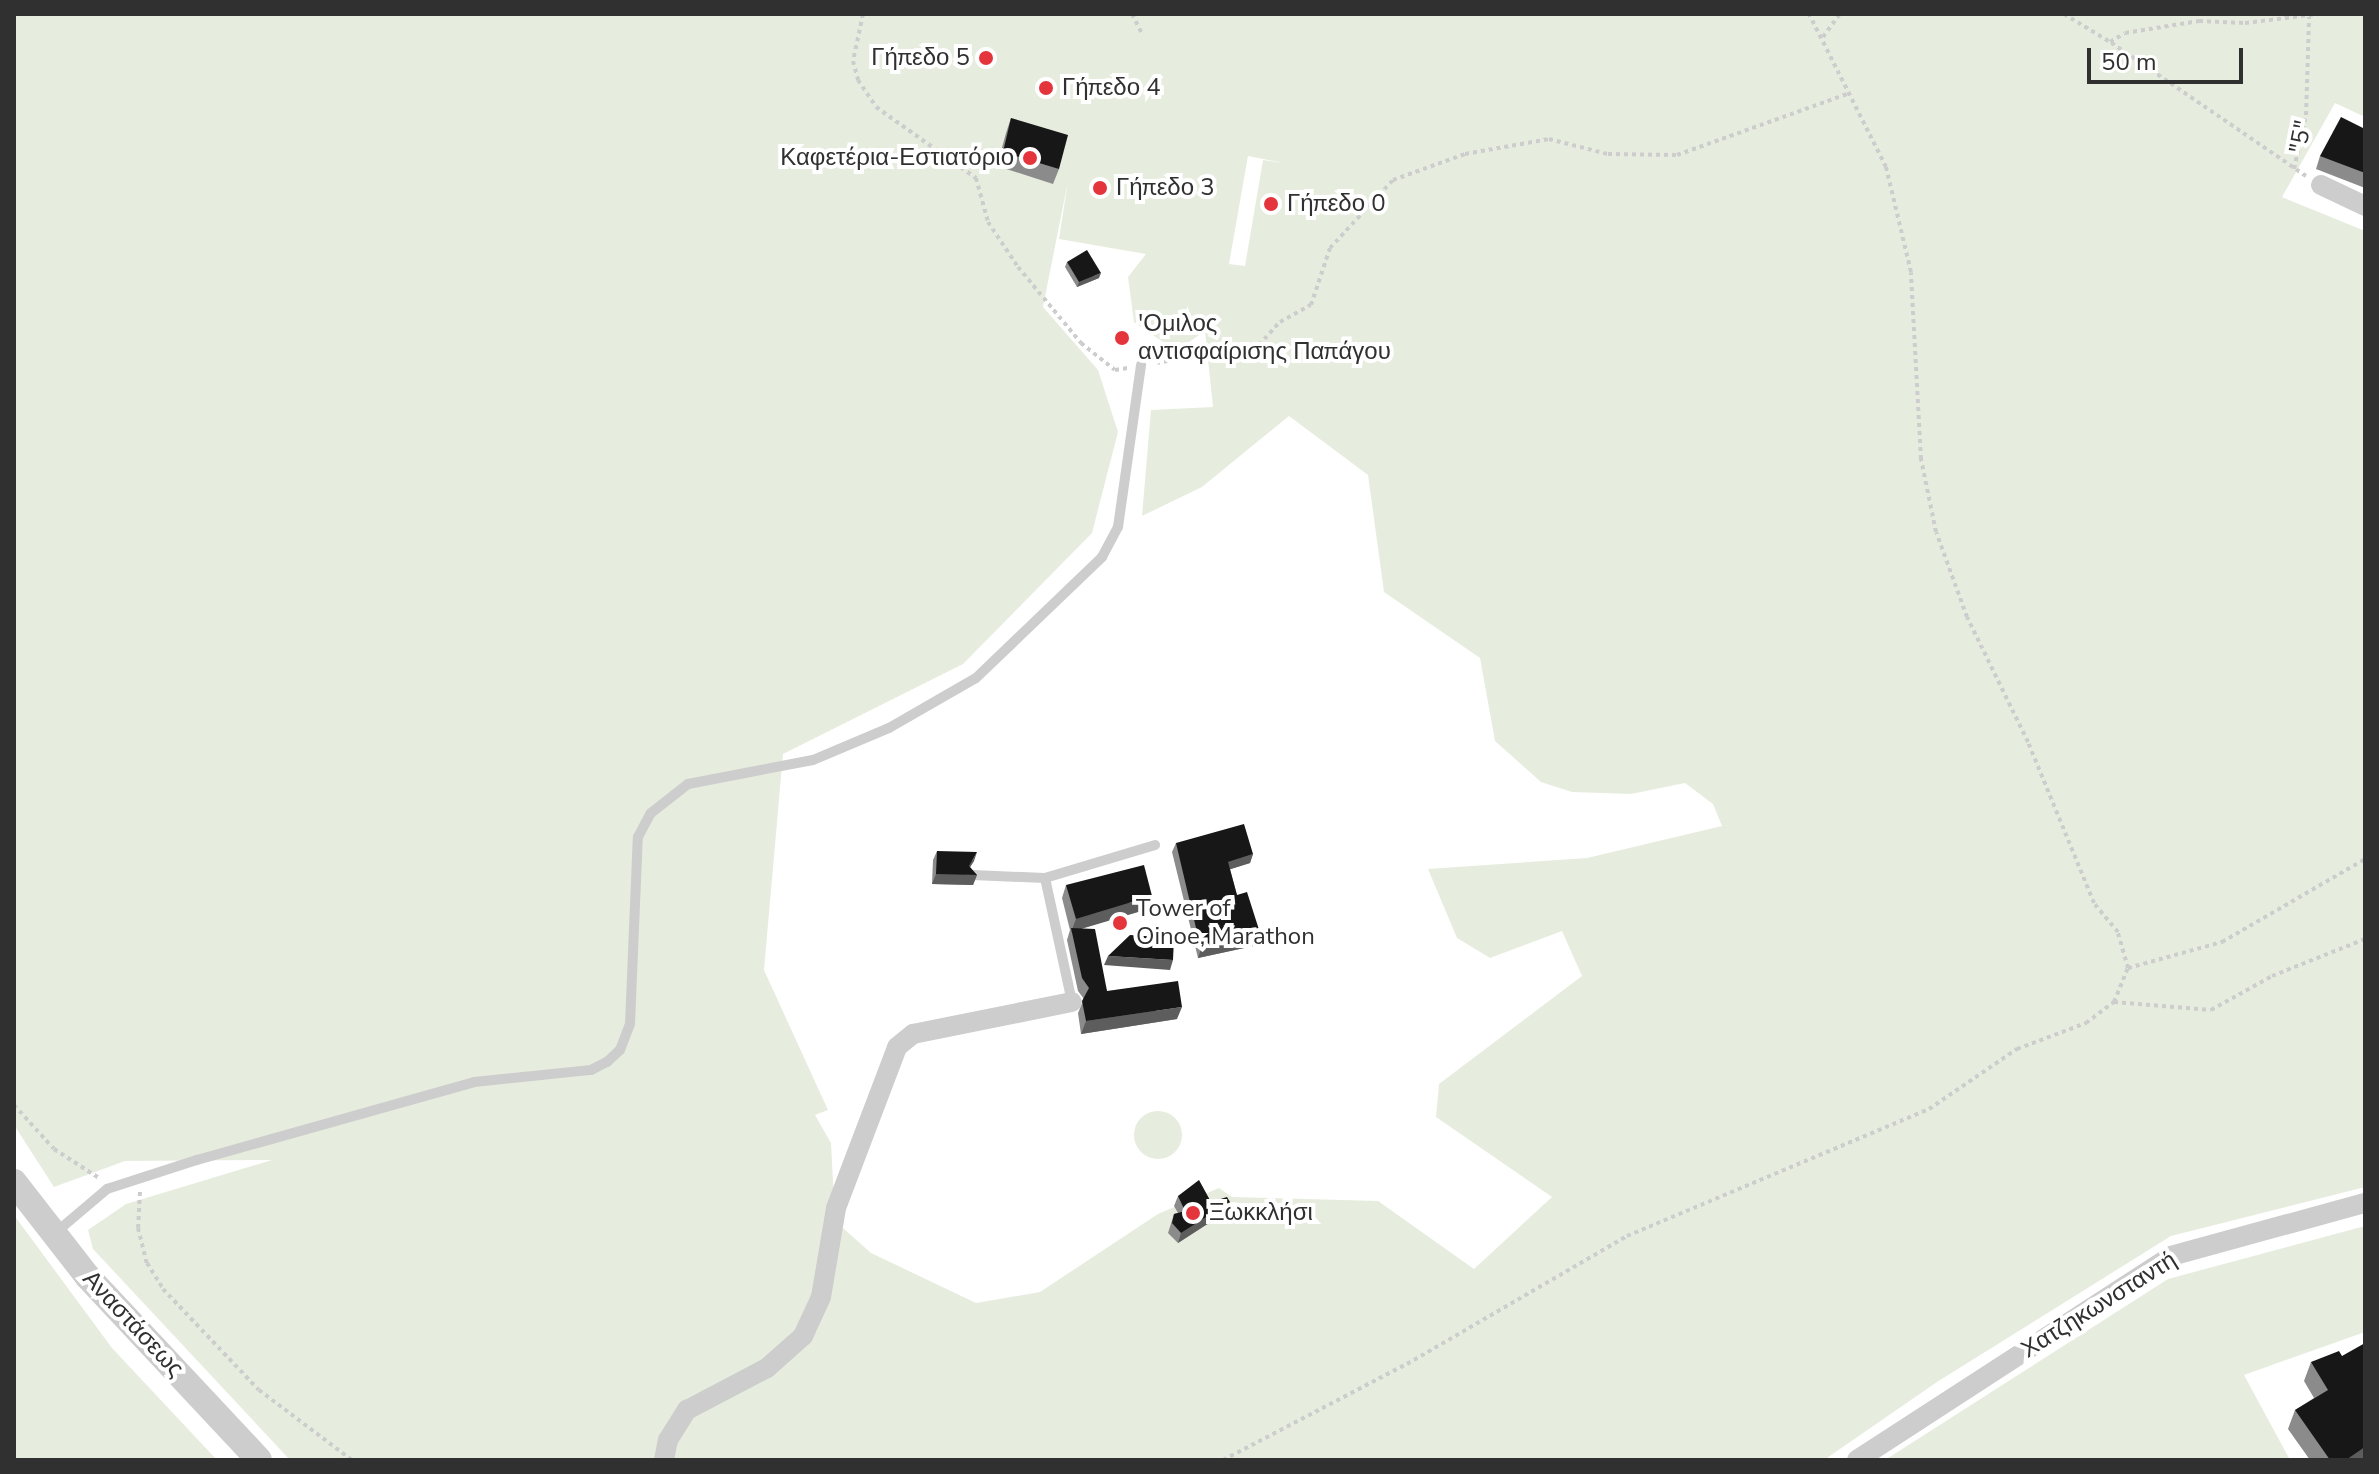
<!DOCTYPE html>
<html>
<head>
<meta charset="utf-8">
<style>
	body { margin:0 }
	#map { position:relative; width:2379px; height:1474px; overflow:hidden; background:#fff; font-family:"Nunito Sans",sans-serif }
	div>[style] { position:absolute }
	.green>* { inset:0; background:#e6edde }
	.round { border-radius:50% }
	.path>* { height:4px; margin-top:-2px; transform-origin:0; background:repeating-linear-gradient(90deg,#cdcdcd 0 4px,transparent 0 8px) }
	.service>* { height:10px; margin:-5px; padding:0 5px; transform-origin:5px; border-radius:5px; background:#cdcdcd }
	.minor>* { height:20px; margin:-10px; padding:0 10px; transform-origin:10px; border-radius:10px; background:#cdcdcd }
	.tertiary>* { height:26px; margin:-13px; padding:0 13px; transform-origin:13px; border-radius:13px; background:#cdcdcd }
	.wall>* { inset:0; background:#8b8b8b }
	.shaded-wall>* { inset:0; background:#5d5d5d }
	.building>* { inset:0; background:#171717 }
	.dots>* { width:22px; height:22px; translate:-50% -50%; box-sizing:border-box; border:4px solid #fff; border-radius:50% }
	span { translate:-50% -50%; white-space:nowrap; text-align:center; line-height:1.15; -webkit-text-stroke:8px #fff; paint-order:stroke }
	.poi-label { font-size:24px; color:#303030 }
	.right { translate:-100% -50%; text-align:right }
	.left { translate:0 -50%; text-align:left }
	.street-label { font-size:24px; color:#303030 }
	.frame { position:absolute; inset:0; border:16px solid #303030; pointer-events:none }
	.scale { position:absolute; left:2087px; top:48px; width:156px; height:36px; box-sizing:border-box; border:4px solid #303030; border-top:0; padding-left:10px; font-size:24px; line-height:28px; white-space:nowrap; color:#303030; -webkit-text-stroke:6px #fff; paint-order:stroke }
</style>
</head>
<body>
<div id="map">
	<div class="green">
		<div style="clip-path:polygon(evenodd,14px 14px,2365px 14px,2365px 117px,2335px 103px,2282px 197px,2365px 231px,2365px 1187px,2171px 1236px,1937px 1382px,1824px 1460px,290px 1460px,93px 1249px,88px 1230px,126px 1204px,272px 1160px,125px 1161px,54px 1187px,14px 1125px,14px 14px,1248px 156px,1284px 163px,1263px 160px,1245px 266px,1229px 264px,1248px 156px,14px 14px,1068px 181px,1059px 239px,1146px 254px,1128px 277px,1134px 322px,1176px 351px,1205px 331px,1213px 407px,1151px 410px,1142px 516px,1202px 487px,1289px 416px,1368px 475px,1384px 592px,1480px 658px,1495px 741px,1541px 782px,1572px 792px,1631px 794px,1685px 783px,1713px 804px,1722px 826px,1587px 858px,1428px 869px,1457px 938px,1490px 958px,1562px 931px,1582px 976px,1439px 1084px,1436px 1117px,1552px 1197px,1474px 1269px,1378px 1201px,1232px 1197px,1219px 1188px,1158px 1214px,1040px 1292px,976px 1303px,871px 1253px,835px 1221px,831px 1143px,815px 1115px,828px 1110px,764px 970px,783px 754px,963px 664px,1092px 533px,1118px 432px,1098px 370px,1043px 307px,1068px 181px)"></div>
		<div class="round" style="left:1134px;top:1111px;width:48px;height:48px"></div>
		<div style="clip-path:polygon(14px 1215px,112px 1348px,217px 1460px,14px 1460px)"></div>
		<div style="clip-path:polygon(2365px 1226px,2365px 1332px,2244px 1375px,2290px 1460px,1885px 1460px,2168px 1279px)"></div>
	</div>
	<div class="path">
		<div style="left:863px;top:14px;width:48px;rotate:102deg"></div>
		<div style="left:853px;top:61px;width:20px;rotate:75deg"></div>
		<div style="left:858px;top:80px;width:32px;rotate:56deg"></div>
		<div style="left:876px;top:107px;width:123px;rotate:35.4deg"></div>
		<div style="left:976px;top:178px;width:46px;rotate:74.7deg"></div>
		<div style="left:988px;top:222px;width:54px;rotate:56.3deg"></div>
		<div style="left:1018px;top:267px;width:99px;rotate:50.3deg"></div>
		<div style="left:1081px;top:343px;width:43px;rotate:38.5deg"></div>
		<div style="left:1115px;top:370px;width:13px;rotate:-9deg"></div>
		<div style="left:1132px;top:14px;width:22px;rotate:63deg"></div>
		<div style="left:2064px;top:14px;width:54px;rotate:31.3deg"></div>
		<div style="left:1823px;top:37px;width:29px;rotate:-54deg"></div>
		<div style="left:2294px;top:169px;width:55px;rotate:-77.5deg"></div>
		<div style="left:2306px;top:115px;width:98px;rotate:-88.2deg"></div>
		<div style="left:2306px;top:176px;width:237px;rotate:-145.6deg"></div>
		<div style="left:2110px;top:42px;width:17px;rotate:-31deg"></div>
		<div style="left:2125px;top:33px;width:75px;rotate:-9.2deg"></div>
		<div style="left:2199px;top:21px;width:46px;rotate:2.5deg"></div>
		<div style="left:2245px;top:23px;width:73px;rotate:-7.1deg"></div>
		<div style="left:1156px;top:363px;width:105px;rotate:-9.9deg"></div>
		<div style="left:1259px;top:345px;width:31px;rotate:-48deg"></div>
		<div style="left:1280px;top:322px;width:35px;rotate:-29deg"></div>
		<div style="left:1311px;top:305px;width:60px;rotate:-71.6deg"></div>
		<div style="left:1330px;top:248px;width:93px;rotate:-47.2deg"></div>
		<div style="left:1393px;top:180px;width:77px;rotate:-19.9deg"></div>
		<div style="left:1465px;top:154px;width:85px;rotate:-10.1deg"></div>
		<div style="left:1549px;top:139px;width:61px;rotate:14.3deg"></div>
		<div style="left:1608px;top:154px;width:69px;rotate:0.8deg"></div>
		<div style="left:1677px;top:155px;width:181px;rotate:-19.7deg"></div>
		<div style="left:2128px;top:968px;width:98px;rotate:-15.5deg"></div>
		<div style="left:2222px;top:942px;width:165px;rotate:-30.1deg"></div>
		<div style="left:2114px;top:1002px;width:97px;rotate:4.7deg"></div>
		<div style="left:2211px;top:1010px;width:70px;rotate:-29.1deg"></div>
		<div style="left:2272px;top:976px;width:100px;rotate:-21.7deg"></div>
		<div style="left:14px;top:1105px;width:59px;rotate:47.7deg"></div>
		<div style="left:54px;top:1149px;width:54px;rotate:32.8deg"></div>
		<div style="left:140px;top:1192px;width:36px;rotate:93deg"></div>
		<div style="left:138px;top:1228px;width:36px;rotate:76deg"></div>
		<div style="left:147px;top:1263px;width:31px;rotate:58deg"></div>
		<div style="left:163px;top:1289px;width:139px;rotate:46.5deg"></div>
		<div style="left:259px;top:1390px;width:116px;rotate:37deg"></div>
		<div style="left:1223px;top:1460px;width:208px;rotate:-27.6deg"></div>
		<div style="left:1407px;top:1364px;width:255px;rotate:-30.2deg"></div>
		<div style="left:1627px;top:1236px;width:328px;rotate:-22.8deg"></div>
		<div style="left:1929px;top:1109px;width:107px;rotate:-34.3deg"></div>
		<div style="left:2017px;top:1049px;width:74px;rotate:-20.6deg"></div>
		<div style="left:2086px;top:1023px;width:35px;rotate:-37deg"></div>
		<div style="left:2114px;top:1002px;width:37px;rotate:-68deg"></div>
		<div style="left:2128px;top:968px;width:37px;rotate:-106deg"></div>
		<div style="left:2118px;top:932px;width:38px;rotate:-130deg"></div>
		<div style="left:2094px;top:903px;width:174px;rotate:-112.3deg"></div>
		<div style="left:2028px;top:742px;width:139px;rotate:-116deg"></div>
		<div style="left:1967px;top:617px;width:90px;rotate:-110deg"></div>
		<div style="left:1936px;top:532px;width:75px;rotate:-101.6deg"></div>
		<div style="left:1921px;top:459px;width:187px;rotate:-93.1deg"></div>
		<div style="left:1911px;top:272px;width:108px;rotate:-103.4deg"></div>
		<div style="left:1886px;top:167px;width:171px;rotate:-116.7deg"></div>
	</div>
	<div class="service">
		<div style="left:973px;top:875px;width:72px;rotate:2.4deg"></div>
		<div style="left:1045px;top:878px;width:127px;rotate:77.7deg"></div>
		<div style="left:1045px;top:878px;width:115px;rotate:-16.7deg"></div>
		<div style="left:54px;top:1234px;width:70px;rotate:-40.3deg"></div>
		<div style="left:107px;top:1189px;width:95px;rotate:-17.9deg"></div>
		<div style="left:197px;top:1160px;width:288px;rotate:-15.7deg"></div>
		<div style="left:474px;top:1082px;width:118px;rotate:-5.9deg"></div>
		<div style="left:591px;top:1070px;width:18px;rotate:-27deg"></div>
		<div style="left:607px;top:1062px;width:18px;rotate:-43deg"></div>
		<div style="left:620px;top:1050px;width:28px;rotate:-69deg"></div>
		<div style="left:630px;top:1024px;width:187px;rotate:-87.6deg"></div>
		<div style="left:638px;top:837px;width:27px;rotate:-62deg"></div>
		<div style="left:651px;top:813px;width:47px;rotate:-38.1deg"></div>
		<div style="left:688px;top:784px;width:127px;rotate:-10.9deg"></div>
		<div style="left:813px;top:760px;width:82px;rotate:-22.8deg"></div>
		<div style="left:889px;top:728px;width:100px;rotate:-29.9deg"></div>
		<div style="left:976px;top:678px;width:175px;rotate:-43.8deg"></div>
		<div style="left:1102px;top:557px;width:34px;rotate:-62deg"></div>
		<div style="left:1118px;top:527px;width:164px;rotate:-81.9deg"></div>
	</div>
	<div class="minor">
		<div style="left:2321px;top:185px;width:49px;rotate:25.5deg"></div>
		<div style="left:664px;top:1460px;width:20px;rotate:-79deg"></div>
		<div style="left:668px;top:1440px;width:36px;rotate:-58deg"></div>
		<div style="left:687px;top:1410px;width:90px;rotate:-27.7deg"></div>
		<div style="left:767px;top:1368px;width:48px;rotate:-41.6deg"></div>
		<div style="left:803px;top:1336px;width:43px;rotate:-65.2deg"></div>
		<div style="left:821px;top:1297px;width:90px;rotate:-80.4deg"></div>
		<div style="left:836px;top:1208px;width:172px;rotate:-69.2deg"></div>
		<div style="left:897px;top:1047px;width:21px;rotate:-39deg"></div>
		<div style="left:913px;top:1034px;width:162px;rotate:-11.4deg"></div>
		<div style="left:1857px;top:1460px;width:374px;rotate:-33deg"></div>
		<div style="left:2171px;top:1256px;width:201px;rotate:-15.3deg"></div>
	</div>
	<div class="tertiary">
		<div style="left:14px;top:1182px;width:120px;rotate:52.1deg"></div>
		<div style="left:88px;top:1277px;width:250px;rotate:46.9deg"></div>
	</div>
	<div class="wall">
		<div style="clip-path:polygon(1011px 118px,1059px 169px,1053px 184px,997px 166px,1006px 133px)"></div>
		<div style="clip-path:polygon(2365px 129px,2365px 188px,2316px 169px,2320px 156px)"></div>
		<div style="clip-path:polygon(1067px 262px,1099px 278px,1077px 287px,1065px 267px)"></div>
		<div style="clip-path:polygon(1176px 843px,1253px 854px,1250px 863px,1230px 869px,1237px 895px,1258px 945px,1198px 958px,1172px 852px)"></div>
		<div style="clip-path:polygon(937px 851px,974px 861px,970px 867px,977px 875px,973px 885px,932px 884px,933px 860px)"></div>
		<div style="clip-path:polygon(1066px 885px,1148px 909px,1082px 928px,1107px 991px,1177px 1019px,1081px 1034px,1078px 1013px,1084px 999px,1078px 991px,1067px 940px,1070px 930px,1062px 898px)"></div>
		<div style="clip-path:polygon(1178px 1196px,1211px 1202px,1230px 1202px,1226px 1212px,1178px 1243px,1168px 1233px,1174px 1214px,1178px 1213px,1174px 1206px)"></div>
		<div style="clip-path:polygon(2342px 1356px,2365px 1460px,2310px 1460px,2288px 1429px,2295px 1410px,2314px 1398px,2304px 1381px,2311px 1362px)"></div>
	</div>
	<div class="shaded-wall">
		<div style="clip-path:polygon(1101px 273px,1099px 278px,1077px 287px,1079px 282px)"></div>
		<div style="clip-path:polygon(977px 852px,974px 861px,965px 875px,977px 875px,973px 885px,932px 884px,936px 874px,969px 866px)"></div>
		<div style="clip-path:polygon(1253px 854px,1250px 863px,1225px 871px,1228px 862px)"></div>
		<div style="clip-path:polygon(1152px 896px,1148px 909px,1071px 932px,1076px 919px)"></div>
		<div style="clip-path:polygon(1261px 936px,1258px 945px,1198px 958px,1201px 949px)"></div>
		<div style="clip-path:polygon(1108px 956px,1173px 960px,1170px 970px,1104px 965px)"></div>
		<div style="clip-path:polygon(1182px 1007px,1177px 1019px,1081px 1034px,1086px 1021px)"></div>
		<div style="clip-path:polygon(1230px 1202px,1226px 1212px,1178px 1243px,1181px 1233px)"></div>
		<div style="clip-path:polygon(2365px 1447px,2365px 1460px,2346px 1460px)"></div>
	</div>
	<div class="building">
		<div style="clip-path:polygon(2341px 117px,2365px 129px,2365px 173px,2320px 156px)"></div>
		<div style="clip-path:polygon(1011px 118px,1068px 135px,1059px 169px,1003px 152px)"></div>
		<div style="clip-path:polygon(1087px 250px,1101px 273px,1079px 282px,1067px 262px)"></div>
		<div style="clip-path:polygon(1244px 824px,1253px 854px,1228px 862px,1237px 895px,1247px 892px,1261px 936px,1201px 949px,1176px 843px)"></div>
		<div style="clip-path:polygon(937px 851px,977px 852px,969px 866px,977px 875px,936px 874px)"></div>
		<div style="clip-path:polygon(1144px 865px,1152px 896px,1076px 919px,1066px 885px)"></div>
		<div style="clip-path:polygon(1071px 928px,1095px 929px,1107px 991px,1178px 981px,1182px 1007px,1086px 1021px,1082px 1001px,1089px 988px,1082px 978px)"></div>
		<div style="clip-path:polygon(1130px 935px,1174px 938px,1173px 960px,1108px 956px)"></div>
		<div style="clip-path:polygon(1199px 1180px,1211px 1202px,1227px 1197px,1230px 1202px,1181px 1233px,1172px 1223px,1174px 1214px,1185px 1211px,1178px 1196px)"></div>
		<div style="clip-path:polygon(2365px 1343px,2365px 1447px,2346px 1460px,2330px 1460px,2295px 1410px,2328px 1390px,2311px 1362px,2339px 1351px,2342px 1356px)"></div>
	</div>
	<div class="dots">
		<div style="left:986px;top:58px;background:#e4353d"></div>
		<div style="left:1046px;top:88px;background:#e4353d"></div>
		<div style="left:1030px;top:158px;background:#e4353d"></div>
		<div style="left:1100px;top:188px;background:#e4353d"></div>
		<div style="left:1271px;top:204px;background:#e4353d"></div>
		<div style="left:1122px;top:338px;background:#e4353d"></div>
		<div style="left:1120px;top:923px;background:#e4353d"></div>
		<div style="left:1193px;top:1213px;background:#e4353d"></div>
	</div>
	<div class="poi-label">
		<span class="right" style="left:970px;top:58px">Γήπεδο 5</span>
		<span class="left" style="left:1062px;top:88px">Γήπεδο 4</span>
		<span class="right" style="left:1014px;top:158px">Καφετέρια-Εστιατόριο</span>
		<span class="left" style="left:1116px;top:188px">Γήπεδο 3</span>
		<span class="left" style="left:1287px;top:204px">Γήπεδο 0</span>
		<span class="left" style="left:1138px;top:338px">'Ομιλος<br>αντισφαίρισης Παπάγου</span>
		<span class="left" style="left:1136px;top:923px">Tower of<br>Oinoe, Marathon</span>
		<span class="left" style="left:1209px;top:1213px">Ξωκκλήσι</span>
	</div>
	<div class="street-label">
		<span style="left:2301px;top:137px;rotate:-79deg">"5"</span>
		<span style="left:2099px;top:1305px;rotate:-32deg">Χατζηκωνσταντή</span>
		<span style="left:133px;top:1324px;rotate:47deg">Αναστάσεως</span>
	</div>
	<div class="frame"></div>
	<div class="scale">50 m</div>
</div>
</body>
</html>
